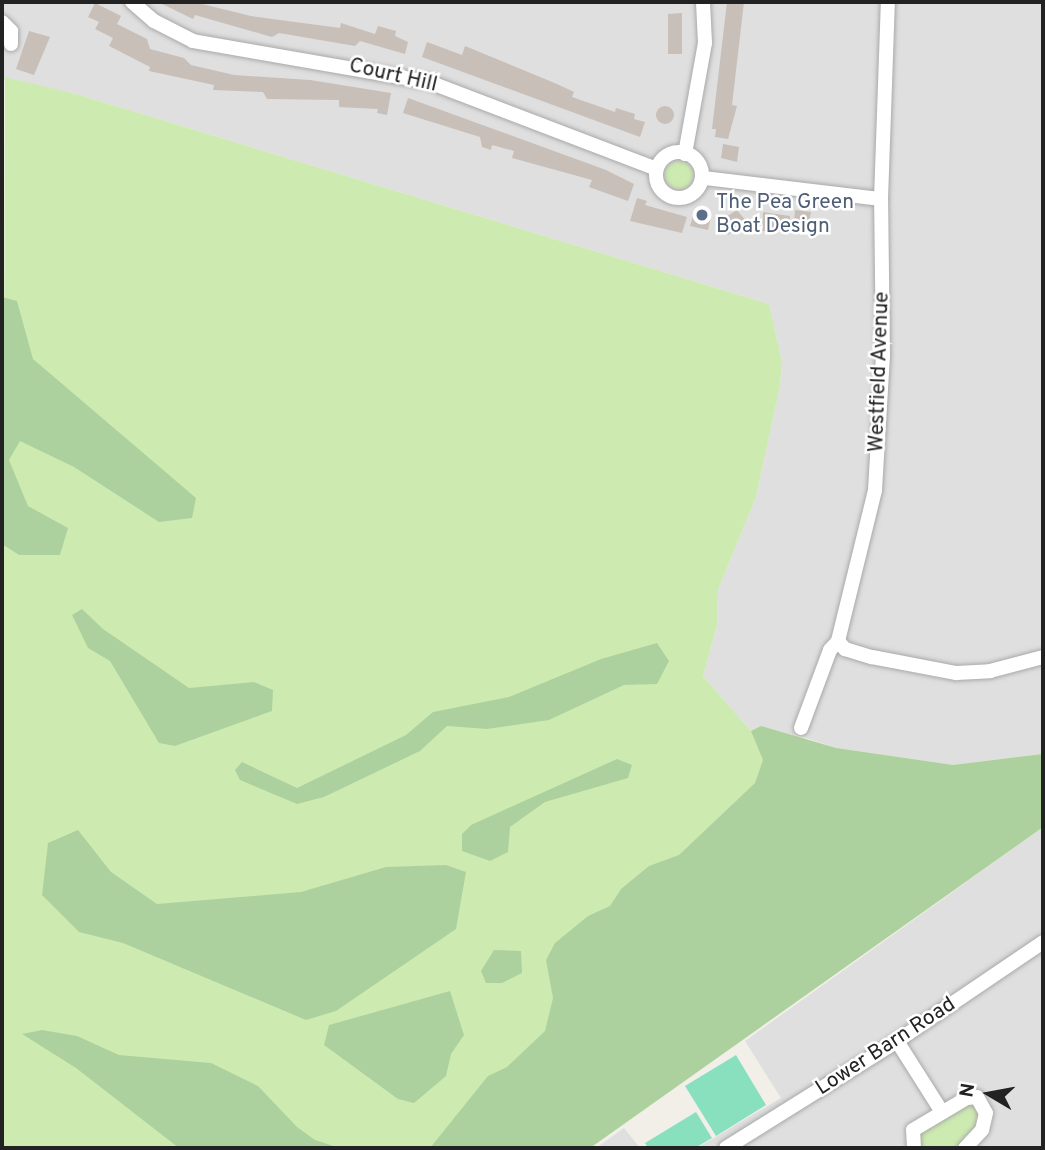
<!DOCTYPE html>
<html>
<head>
<meta charset="utf-8">
<style>
	body { margin:0 }
	#map { position:relative; width:1045px; height:1150px; overflow:hidden; background:#f2efe9; font-family:Overpass,sans-serif }
	div>[style] { position:absolute }
	.residential>* { inset:0; background:#e0dfdf }
	.grass>* { inset:0; background:#cdebb0 }
	.round { border-radius:50% }
	.forest>* { inset:0; background:#add19e }
	.pitch>* { inset:0; background:#88e0be }
	.building>* { inset:0; background:#c7bfb8 }
	.roads { filter:drop-shadow(0 0 2px #a9a9a9) drop-shadow(0 0 2px #a9a9a9) }
	.minor>* { height:14px; margin:-7px; padding:0 7px; transform-origin:7px; border-radius:7px; background:#fff }
	.minor>.ring { margin:-7px; padding:0; box-sizing:content-box; background:none; border:14px solid #fff; border-radius:50% }
	.dots>* { width:19px; height:19px; translate:-50% -50%; box-sizing:border-box; border:4px solid #fff; border-radius:50% }
	span { translate:-50% -50%; white-space:nowrap; text-align:center; line-height:1.15; -webkit-text-stroke:5px #fff; paint-order:stroke }
	.street-label { font-size:21px; color:#222 }
	.service-label { font-size:21px; color:#4e5e75 }
	.left { translate:0 -50%; text-align:left }
	.frame { position:absolute; inset:0; border:4px solid #222; pointer-events:none }
	.north { position:absolute; left:954px; top:1059px; width:70px; height:70px; -webkit-text-stroke:5px #fff; paint-order:stroke; rotate:280deg; font-size:19px; font-weight:700; line-height:28px; text-align:center; color:#222 }
	.north::after { content:''; display:block; margin:auto; width:24px; height:32px; background:#222; clip-path:polygon(50% 0,100% 100%,50% 72%,0 100%) }
</style>
</head>
<body>
<div id="map">
	<div class="residential">
		<div style="clip-path:polygon(2px 2px,1043px 2px,1043px 754px,953px 765px,836px 748px,797px 735px,751px 731px,703px 676px,717px 625px,718px 590px,756px 497px,780px 386px,782px 362px,769px 304px,76px 94px,6px 78px,2px 83px)"></div>
		<div style="clip-path:polygon(1043px 827px,1043px 1148px,697px 1148px,781px 1098px,745px 1041px)"></div>
		<div style="clip-path:polygon(624px 1128px,640px 1148px,596px 1148px)"></div>
	</div>
	<div class="grass">
		<div style="clip-path:polygon(5px 77px,76px 94px,769px 304px,782px 362px,780px 386px,756px 497px,718px 590px,717px 625px,703px 676px,751px 731px,761px 726px,836px 748px,953px 765px,1043px 754px,1043px 827px,590px 1148px,2px 1148px)"></div>
		<div class="round" style="left:665px;top:161px;width:28px;height:28px"></div>
		<div style="clip-path:polygon(974px 1101px,981px 1118px,965px 1144px,957px 1148px,920px 1145px,916px 1136px)"></div>
	</div>
	<div class="forest">
		<div style="clip-path:polygon(2px 297px,17px 301px,33px 359px,196px 498px,192px 518px,159px 522px,74px 467px,20px 441px,9px 460px,28px 506px,68px 528px,60px 555px,19px 555px,2px 544px)"></div>
		<div style="clip-path:polygon(82px 609px,103px 629px,189px 688px,254px 682px,273px 690px,272px 711px,175px 746px,159px 743px,110px 661px,88px 648px,72px 615px)"></div>
		<div style="clip-path:polygon(657px 643px,669px 661px,657px 684px,624px 685px,549px 720px,487px 729px,447px 726px,420px 751px,324px 797px,297px 804px,240px 780px,235px 770px,242px 762px,297px 788px,406px 735px,433px 712px,509px 697px,601px 659px)"></div>
		<div style="clip-path:polygon(761px 726px,836px 748px,953px 765px,1043px 754px,1043px 827px,590px 1148px,430px 1148px,488px 1076px,507px 1067px,545px 1031px,553px 998px,546px 960px,555px 943px,588px 916px,610px 906px,621px 889px,649px 866px,679px 855px,755px 783px,763px 760px,751px 731px)"></div>
		<div style="clip-path:polygon(617px 759px,632px 765px,628px 778px,545px 802px,510px 827px,508px 852px,490px 861px,462px 851px,462px 834px,471px 825px)"></div>
		<div style="clip-path:polygon(78px 830px,111px 872px,157px 904px,301px 892px,386px 867px,446px 865px,466px 872px,456px 929px,336px 1011px,306px 1020px,123px 943px,79px 932px,42px 895px,48px 843px)"></div>
		<div style="clip-path:polygon(494px 950px,521px 951px,522px 973px,502px 983px,486px 983px,481px 971px)"></div>
		<div style="clip-path:polygon(450px 991px,464px 1035px,451px 1054px,446px 1076px,414px 1103px,398px 1099px,324px 1045px,329px 1025px)"></div>
		<div style="clip-path:polygon(42px 1030px,77px 1036px,119px 1055px,211px 1063px,258px 1086px,297px 1127px,315px 1140px,340px 1148px,179px 1148px,76px 1068px,22px 1034px)"></div>
	</div>
	<div class="pitch">
		<div style="clip-path:polygon(736px 1055px,766px 1105px,716px 1136px,685px 1086px)"></div>
		<div style="clip-path:polygon(696px 1112px,712px 1138px,695px 1148px,648px 1148px,645px 1143px)"></div>
	</div>
	<div class="building">
		<div style="clip-path:polygon(158px 2px,194px 2px,251px 16px,340px 28px,341px 23px,375px 34px,378px 26px,396px 31px,395px 36px,408px 42px,405px 54px,360px 41px,355px 46px,279px 33px,272px 37px,195px 15px,193px 19px)"></div>
		<div style="clip-path:polygon(727px 2px,744px 2px,732px 105px,737px 106px,728px 139px,715px 137px,716px 129px,712px 129px)"></div>
		<div style="clip-path:polygon(95px 3px,121px 16px,117px 24px,147px 39px,150px 49px,184px 58px,191px 65px,234px 75px,310px 80px,391px 93px,387px 115px,377px 113px,378px 109px,339px 107px,339px 100px,267px 99px,263px 92px,213px 90px,214px 85px,149px 71px,150px 67px,109px 46px,113px 38px,95px 29px,99px 22px,88px 17px)"></div>
		<div style="clip-path:polygon(682px 13px,682px 54px,668px 54px,668px 14px)"></div>
		<div style="clip-path:polygon(29px 31px,50px 37px,34px 75px,16px 69px)"></div>
		<div style="clip-path:polygon(427px 42px,462px 55px,465px 46px,557px 84px,574px 92px,572px 97px,615px 112px,616px 108px,635px 114px,634px 119px,645px 122px,640px 137px,422px 57px)"></div>
		<div style="clip-path:polygon(408px 98px,606px 170px,634px 184px,628px 201px,589px 187px,592px 180px,512px 158px,514px 151px,492px 145px,491px 150px,482px 147px,480px 137px,403px 113px)"></div>
		<div class="round" style="left:656px;top:106px;width:18px;height:18px"></div>
		<div style="clip-path:polygon(723px 144px,739px 147px,737px 162px,721px 158px)"></div>
		<div style="clip-path:polygon(637px 198px,647px 201px,645px 205px,687px 217px,682px 233px,630px 221px)"></div>
		<div style="clip-path:polygon(695px 210px,711px 216px,708px 230px,690px 226px)"></div>
		<div style="clip-path:polygon(737px 210px,746px 221px,728px 235px,718px 222px)"></div>
		<div style="clip-path:polygon(795px 210px,811px 212px,809px 223px,794px 221px)"></div>
		<div style="clip-path:polygon(763px 212px,790px 216px,789px 230px,762px 231px)"></div>
	</div>
	<div class="roads">
		<div class="minor">
			<div style="left:132px;top:2px;width:29px;rotate:41deg"></div>
			<div style="left:154px;top:21px;width:44px;rotate:27.1deg"></div>
			<div style="left:193px;top:41px;width:240px;rotate:9.9deg"></div>
			<div style="left:429px;top:82px;width:241px;rotate:20.9deg"></div>
			<div style="left:2px;top:22px;width:13px;rotate:45deg"></div>
			<div style="left:11px;top:31px;width:13px;rotate:90deg"></div>
			<div class="ring" style="left:656px;top:152px;width:32px;height:32px"></div>
			<div style="left:685px;top:154px;width:113px;rotate:-79.8deg"></div>
			<div style="left:705px;top:43px;width:41px;rotate:-92.8deg"></div>
			<div style="left:704px;top:178px;width:178px;rotate:6.8deg"></div>
			<div style="left:838px;top:641px;width:11px;rotate:49deg"></div>
			<div style="left:845px;top:649px;width:28px;rotate:17deg"></div>
			<div style="left:872px;top:657px;width:86px;rotate:10.8deg"></div>
			<div style="left:956px;top:673px;width:34px;rotate:-3deg"></div>
			<div style="left:990px;top:671px;width:55px;rotate:-14.8deg"></div>
			<div style="left:801px;top:728px;width:83px;rotate:-69.6deg"></div>
			<div style="left:830px;top:650px;width:12px;rotate:-48deg"></div>
			<div style="left:838px;top:641px;width:155px;rotate:-76.2deg"></div>
			<div style="left:875px;top:490px;width:134px;rotate:-86.6deg"></div>
			<div style="left:883px;top:356px;width:157px;rotate:-90.7deg"></div>
			<div style="left:881px;top:199px;width:197px;rotate:-88deg"></div>
			<div style="left:897px;top:1041px;width:84px;rotate:57.6deg"></div>
			<div style="left:726px;top:1148px;width:202px;rotate:-32deg"></div>
			<div style="left:897px;top:1041px;width:176px;rotate:-34.1deg"></div>
			<div style="left:914px;top:1148px;width:18px;rotate:-93deg"></div>
			<div style="left:913px;top:1130px;width:63px;rotate:-30.7deg"></div>
			<div style="left:967px;top:1098px;width:10px;rotate:-6deg"></div>
			<div style="left:977px;top:1097px;width:18px;rotate:61deg"></div>
			<div style="left:986px;top:1113px;width:17px;rotate:103deg"></div>
			<div style="left:982px;top:1130px;width:25px;rotate:133deg"></div>
		</div>
	</div>
	<div class="dots">
		<div style="left:702px;top:215px;background:#5c6f8a"></div>
	</div>
	<div class="street-label">
		<span style="left:393px;top:76px;rotate:13deg">Court Hill</span>
		<span style="left:880px;top:372px;rotate:-88deg">Westfield Avenue</span>
		<span style="left:886px;top:1047px;rotate:-33deg">Lower Barn Road</span>
	</div>
	<div class="service-label">
		<span class="left" style="left:716px;top:215px">The Pea Green<br>Boat Design</span>
	</div>
	<div class="frame"></div>
	<div class="north">N</div>
</div>
</body>
</html>
